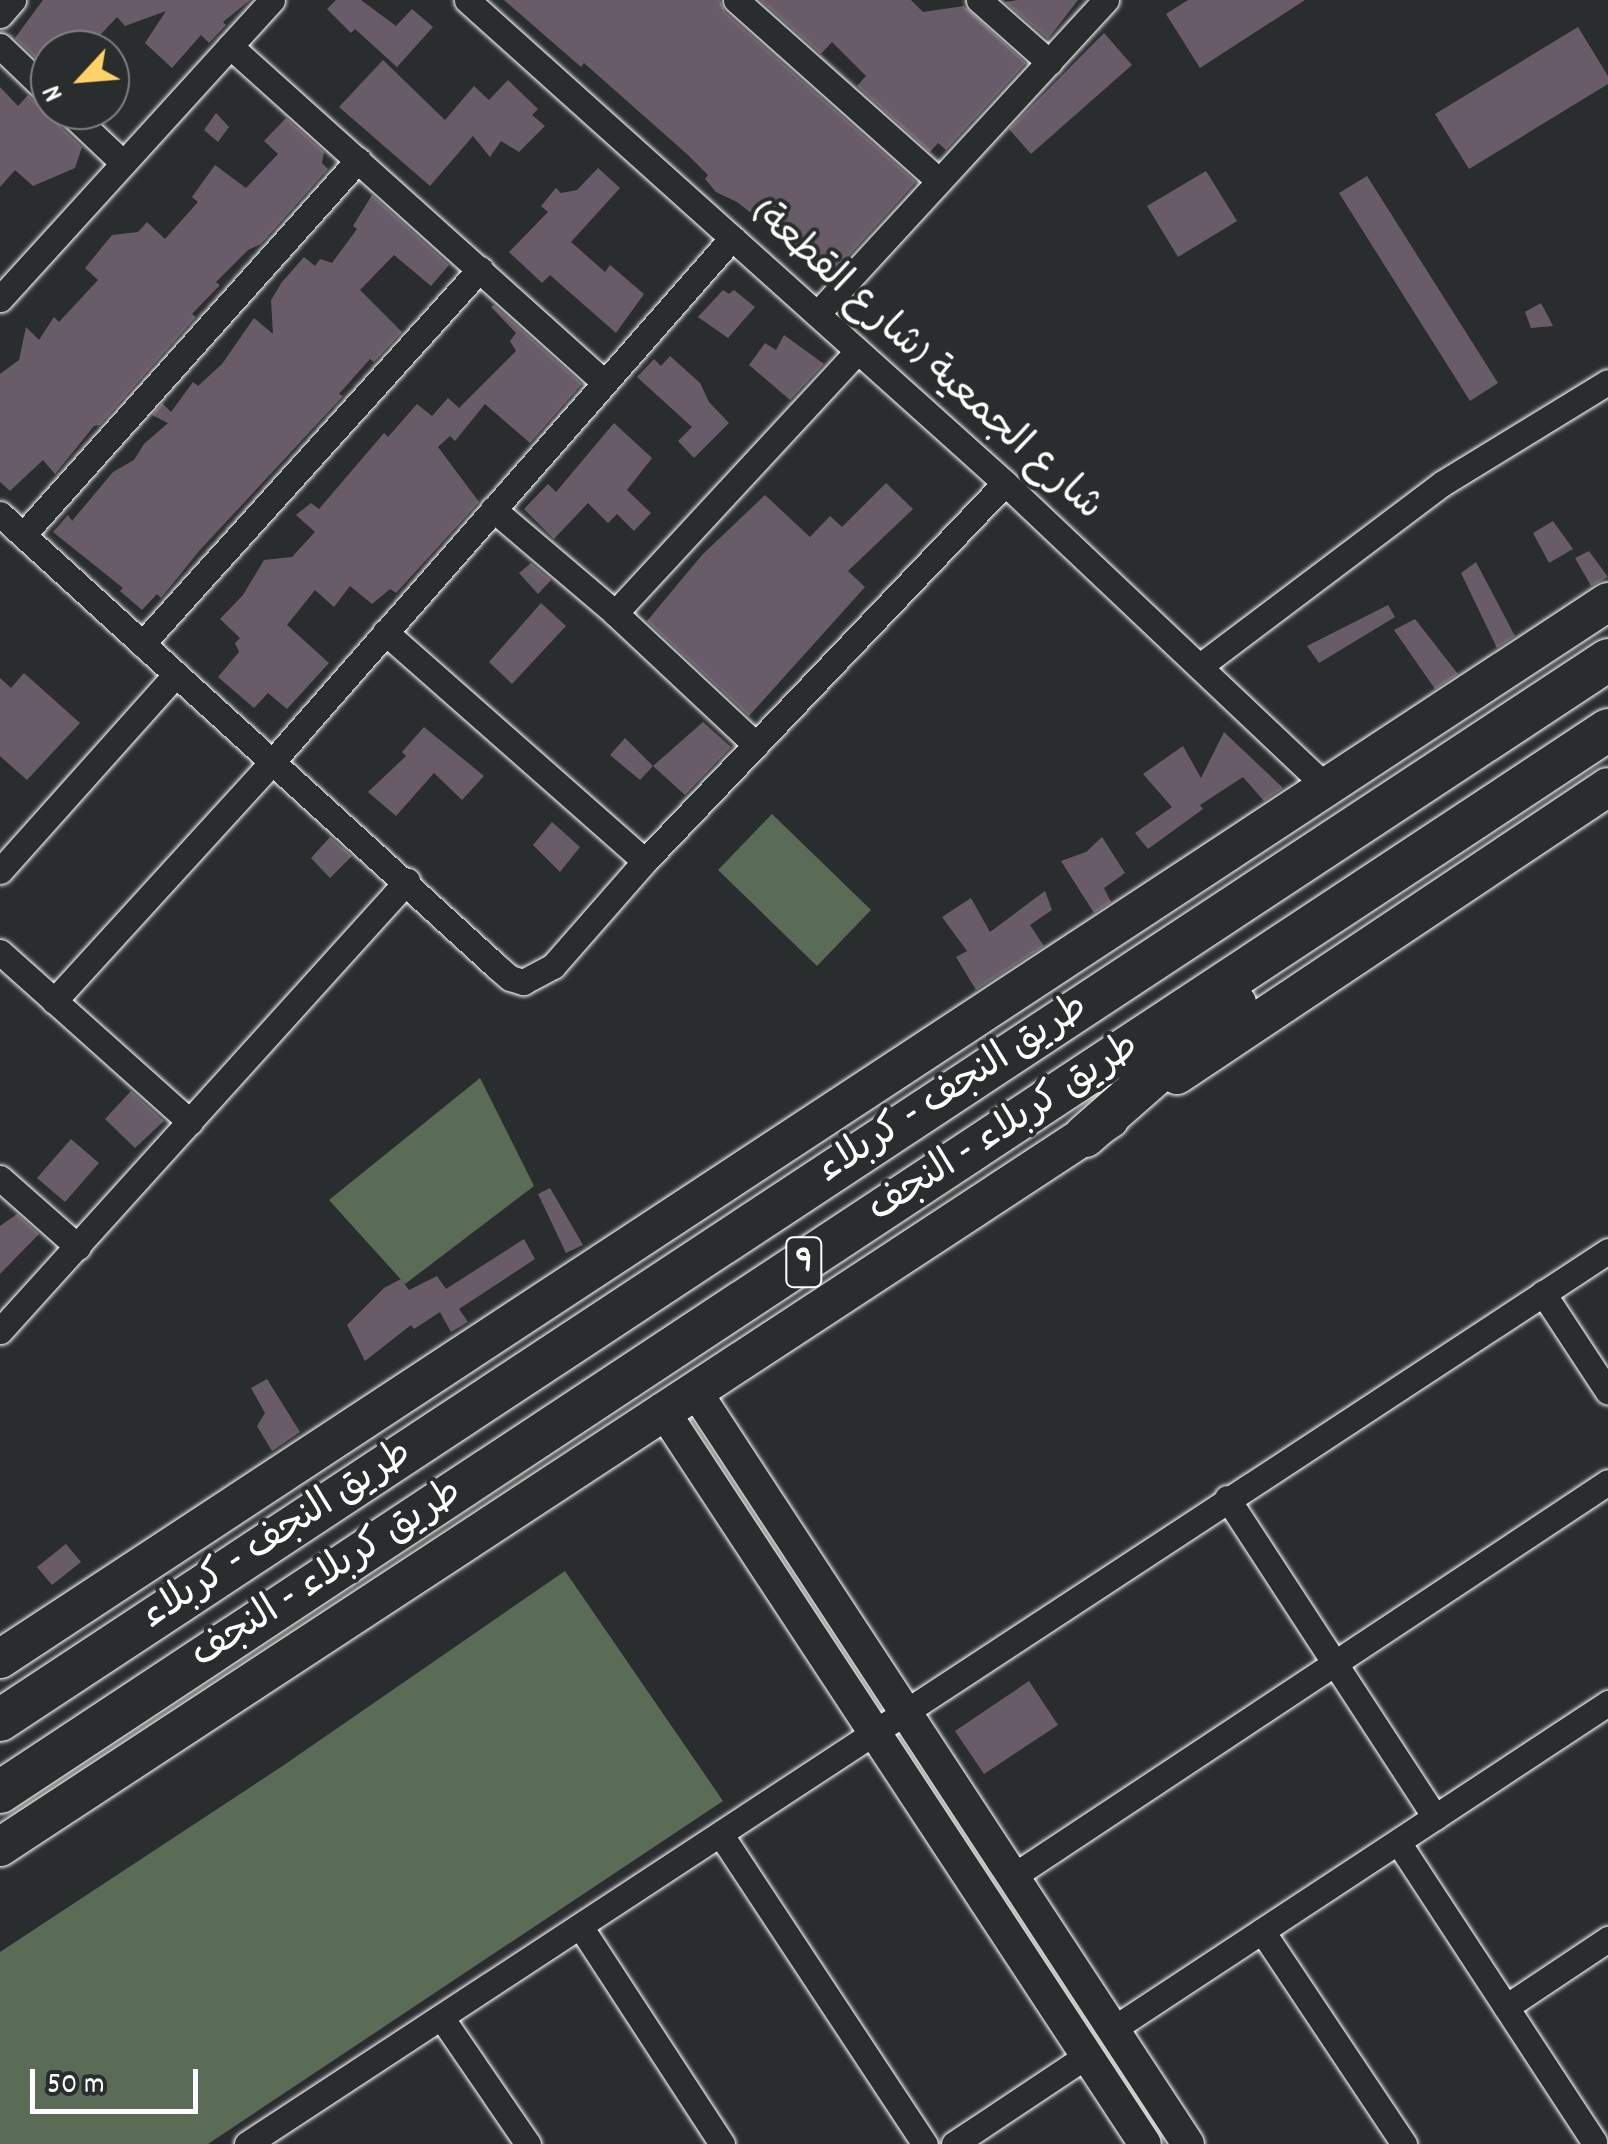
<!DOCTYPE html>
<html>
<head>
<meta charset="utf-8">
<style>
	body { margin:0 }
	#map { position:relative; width:1608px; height:2144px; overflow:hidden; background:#2a2d2e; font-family:Dekko,"Playpen Sans Arabic",sans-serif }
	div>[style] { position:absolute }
	.green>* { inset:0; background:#5a6c56 }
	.building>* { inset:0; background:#695c69 }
	.roads { filter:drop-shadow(0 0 2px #fff) drop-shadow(0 0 2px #fff) }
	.minor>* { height:25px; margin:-12.5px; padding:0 12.5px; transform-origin:12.5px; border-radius:12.5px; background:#2a2d2e }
	.tertiary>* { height:32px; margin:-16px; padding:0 16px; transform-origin:16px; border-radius:16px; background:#2a2d2e }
	.secondary>* { height:38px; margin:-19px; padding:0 19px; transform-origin:19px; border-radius:19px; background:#2a2d2e }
	.trunk>* { height:42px; margin:-21px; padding:0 21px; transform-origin:21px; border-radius:21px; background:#2a2d2e }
	span { translate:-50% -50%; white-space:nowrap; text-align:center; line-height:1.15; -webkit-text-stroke:8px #2a2d2e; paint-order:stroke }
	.shield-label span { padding:2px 8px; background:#2a2d2e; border:2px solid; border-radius:8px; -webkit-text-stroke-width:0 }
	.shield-label { font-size:38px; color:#fff; font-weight:700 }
	.street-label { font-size:40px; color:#fff }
	.north { position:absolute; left:30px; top:30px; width:100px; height:100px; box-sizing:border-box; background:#2a2d2e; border:2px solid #7f8182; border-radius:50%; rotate:244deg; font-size:28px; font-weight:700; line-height:40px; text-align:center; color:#fff }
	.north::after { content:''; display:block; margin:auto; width:35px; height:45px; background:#ffd166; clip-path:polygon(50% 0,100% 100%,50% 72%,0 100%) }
	.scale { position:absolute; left:30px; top:2069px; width:168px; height:45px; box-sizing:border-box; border:5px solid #fff; border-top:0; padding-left:12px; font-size:30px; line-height:35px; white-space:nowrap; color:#fff; -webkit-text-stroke:8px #2a2d2e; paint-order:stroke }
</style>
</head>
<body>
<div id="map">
	<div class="green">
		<div style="clip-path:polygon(772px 814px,871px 910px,817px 966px,718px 870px)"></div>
		<div style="clip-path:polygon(480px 1078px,534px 1186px,405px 1284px,329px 1200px)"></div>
		<div style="clip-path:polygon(565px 1571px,723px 1801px,208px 2144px,0 2144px,0 1952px,281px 1767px)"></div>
	</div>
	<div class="building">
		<div style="clip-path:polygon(43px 0,250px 0,223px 22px,226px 25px,209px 43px,201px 35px,172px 68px,145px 43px,166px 11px,125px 26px,117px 17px,88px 48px,69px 32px,41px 63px,15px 38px)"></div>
		<div style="clip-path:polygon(336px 0,361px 0,396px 26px,412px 9px,433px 27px,397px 67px,355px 29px,351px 33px,327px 9px)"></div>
		<div style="clip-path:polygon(504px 0,720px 0,725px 12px,916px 182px,825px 282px,815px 272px,819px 266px,737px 202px,716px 192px,705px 179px,708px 175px,688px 155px,584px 63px,581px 67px)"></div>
		<div style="clip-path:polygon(760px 0,911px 0,923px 12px,964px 6px,1026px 63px,946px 150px,938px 143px,930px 152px,857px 86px,866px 76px,832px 42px,821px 54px)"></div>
		<div style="clip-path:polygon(1078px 0,1048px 39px,1005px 2px,1018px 0)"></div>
		<div style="clip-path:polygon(1188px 0,1305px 0,1200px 68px,1166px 14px)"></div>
		<div style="clip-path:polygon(1578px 27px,1608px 76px,1608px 84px,1469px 169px,1435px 114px)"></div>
		<div style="clip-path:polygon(1104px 33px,1132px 65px,1031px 154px,1009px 129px)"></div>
		<div style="clip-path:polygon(383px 60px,445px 120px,474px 86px,489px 100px,508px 80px,538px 109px,532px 115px,545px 126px,519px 152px,501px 141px,490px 157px,473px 136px,430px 186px,339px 107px)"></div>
		<div style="clip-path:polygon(0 87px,18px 106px,28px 95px,47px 114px,51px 110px,56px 122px,82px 147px,75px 168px,33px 186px,15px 170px,0 187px)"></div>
		<div style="clip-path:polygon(216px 113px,229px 127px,218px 142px,204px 130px)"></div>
		<div style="clip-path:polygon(286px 118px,324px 152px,322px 163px,328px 169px,261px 244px,248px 250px,216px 282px,220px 285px,192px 314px,196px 317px,100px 425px,94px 426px,55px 474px,43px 460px,10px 491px,0 482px,0 374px,19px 360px,26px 327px,39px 340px,54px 317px,59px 322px,98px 280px,85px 268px,112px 235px,138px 232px,147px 222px,165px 239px,198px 202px,192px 197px,215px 165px,246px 188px,278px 154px,264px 141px)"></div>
		<div style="clip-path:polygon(598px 168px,620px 188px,571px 242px,605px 272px,610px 265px,644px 294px,616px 333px,550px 275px,542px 283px,509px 252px,548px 212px,541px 206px,556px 188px,561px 193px,577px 190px)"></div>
		<div style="clip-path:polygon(1206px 171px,1237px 221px,1178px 257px,1147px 206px)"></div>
		<div style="clip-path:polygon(1367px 176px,1498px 383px,1470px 401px,1339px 193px)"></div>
		<div style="clip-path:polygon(372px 195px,449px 265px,431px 286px,394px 255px,360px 290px,402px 332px,374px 362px,370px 359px,339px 394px,343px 396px,200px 550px,161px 598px,157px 594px,142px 610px,120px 591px,123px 588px,53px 532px,68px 515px,72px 521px,113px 472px,134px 460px,144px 444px,168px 423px,152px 415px,162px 403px,171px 412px,193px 382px,198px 386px,222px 364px,254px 318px,273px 334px,271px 300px,282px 282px,304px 257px,315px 266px,320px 259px,332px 263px,357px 229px,353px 226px)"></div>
		<div style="clip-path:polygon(723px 290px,729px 294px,734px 290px,755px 307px,728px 338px,698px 317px)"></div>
		<div style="clip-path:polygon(1541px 303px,1553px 326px,1531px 328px,1525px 312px)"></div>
		<div style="clip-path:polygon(494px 305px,582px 384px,530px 443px,485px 404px,455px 441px,450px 436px,438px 447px,479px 502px,396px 593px,390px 589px,372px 604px,350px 586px,334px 607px,315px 590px,287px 625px,329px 663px,287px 709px,268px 693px,254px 708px,218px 677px,239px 652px,235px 643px,240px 638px,220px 619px,243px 595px,264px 560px,292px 557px,315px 532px,296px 515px,311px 503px,319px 509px,384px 433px,388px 437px,417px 404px,432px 416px,448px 398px,459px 408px,516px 351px,510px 341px,516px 333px,491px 307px)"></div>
		<div style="clip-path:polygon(784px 335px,824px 364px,790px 400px,749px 365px,765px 343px,776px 350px)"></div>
		<div style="clip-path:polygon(670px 356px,700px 383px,709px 402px,729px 423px,694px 458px,678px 441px,692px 427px,637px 377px,654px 359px,661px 366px)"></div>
		<div style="clip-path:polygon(614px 423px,652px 458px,627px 490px,651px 513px,634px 531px,617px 514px,608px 523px,588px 503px,554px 539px,524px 509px,548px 484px,556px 492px)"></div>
		<div style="clip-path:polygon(886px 483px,913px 509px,848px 571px,865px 587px,749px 716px,647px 621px,702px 555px,765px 495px,810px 537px,830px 516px,842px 527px)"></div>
		<div style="clip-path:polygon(1553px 521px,1573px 549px,1549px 563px,1533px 533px)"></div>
		<div style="clip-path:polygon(1589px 551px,1608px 577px,1591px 586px,1575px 558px)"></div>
		<div style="clip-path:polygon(1476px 562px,1515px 636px,1497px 648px,1461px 573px)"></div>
		<div style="clip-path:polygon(531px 563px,551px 580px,538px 594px,519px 573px)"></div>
		<div style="clip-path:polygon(541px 603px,566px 626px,512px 684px,489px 662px)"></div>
		<div style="clip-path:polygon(1388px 605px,1395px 617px,1319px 663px,1307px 646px)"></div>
		<div style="clip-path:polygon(1415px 619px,1458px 674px,1435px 689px,1394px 630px)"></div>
		<div style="clip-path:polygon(24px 673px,80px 723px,27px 780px,0 756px,0 678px,11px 688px)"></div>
		<div style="clip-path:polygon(703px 722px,731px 747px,685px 795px,653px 766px)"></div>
		<div style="clip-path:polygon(424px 727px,484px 776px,462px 800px,434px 773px,396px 816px,368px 792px,406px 756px,402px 752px)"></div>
		<div style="clip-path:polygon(1224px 732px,1283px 788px,1264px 801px,1243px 777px,1200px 805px,1203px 809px,1148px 849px,1135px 833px,1172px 807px,1143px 774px,1183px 746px,1201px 778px)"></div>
		<div style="clip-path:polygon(625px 738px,653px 766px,640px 780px,610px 755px)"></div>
		<div style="clip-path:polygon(552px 822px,580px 847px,560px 872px,533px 845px)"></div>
		<div style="clip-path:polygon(330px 837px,352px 856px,330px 878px,311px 858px)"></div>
		<div style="clip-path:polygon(1102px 837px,1125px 873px,1104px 888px,1111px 902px,1094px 913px,1061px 861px,1086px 852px)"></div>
		<div style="clip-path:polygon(1045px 891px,1052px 910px,1030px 925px,1044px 946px,976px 990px,956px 957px,967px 951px,942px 917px,971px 898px,990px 932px)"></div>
		<div style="clip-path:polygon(131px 1091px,164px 1121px,135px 1148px,105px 1119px)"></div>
		<div style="clip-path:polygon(71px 1139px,99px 1163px,65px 1202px,37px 1178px)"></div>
		<div style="clip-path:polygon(550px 1188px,583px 1245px,566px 1253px,538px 1194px)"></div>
		<div style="clip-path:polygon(17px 1214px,39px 1234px,0 1274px,0 1226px)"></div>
		<div style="clip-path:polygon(524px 1239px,535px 1259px,459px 1309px,468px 1322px,451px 1332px,440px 1312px,414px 1329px,411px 1325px,365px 1361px,347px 1325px,384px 1288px,401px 1279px,409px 1290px,437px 1276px,446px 1289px)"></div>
		<div style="clip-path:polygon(267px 1379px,300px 1432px,272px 1451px,257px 1426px,265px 1413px,251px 1388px)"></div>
		<div style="clip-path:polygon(66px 1544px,81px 1562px,52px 1585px,37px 1567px)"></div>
		<div style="clip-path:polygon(1029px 1681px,1058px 1725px,984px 1774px,955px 1731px)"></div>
	</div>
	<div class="roads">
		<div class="minor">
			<div style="left:467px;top:0;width:723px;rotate:41.92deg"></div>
			<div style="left:1005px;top:483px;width:443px;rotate:43.4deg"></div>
			<div style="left:736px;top:0;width:272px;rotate:41.7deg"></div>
			<div style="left:979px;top:0;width:94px;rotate:41.5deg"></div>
			<div style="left:0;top:15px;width:20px;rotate:-49deg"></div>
			<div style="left:0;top:46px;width:69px;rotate:43.8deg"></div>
			<div style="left:230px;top:46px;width:503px;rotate:41.94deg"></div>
			<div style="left:67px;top:110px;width:77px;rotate:43.4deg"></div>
			<div style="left:0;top:299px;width:404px;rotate:-47.7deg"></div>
			<div style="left:817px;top:314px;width:427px;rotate:-47.4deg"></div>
			<div style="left:493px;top:509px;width:160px;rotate:40.4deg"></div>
			<div style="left:0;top:514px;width:671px;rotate:42.34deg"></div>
			<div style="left:496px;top:966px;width:18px;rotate:41deg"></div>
			<div style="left:510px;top:978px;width:14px;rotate:17deg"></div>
			<div style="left:523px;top:982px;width:34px;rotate:-28deg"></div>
			<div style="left:553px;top:966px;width:140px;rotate:-48.8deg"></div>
			<div style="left:645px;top:861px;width:522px;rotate:-46.4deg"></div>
			<div style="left:23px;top:535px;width:503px;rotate:-48.22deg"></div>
			<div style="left:385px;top:632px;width:346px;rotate:41.4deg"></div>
			<div style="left:142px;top:644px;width:505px;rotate:-47.97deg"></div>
			<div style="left:1200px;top:666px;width:304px;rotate:-37deg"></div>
			<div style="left:1443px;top:483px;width:193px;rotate:-31.5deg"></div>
			<div style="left:756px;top:745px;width:193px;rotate:-136.9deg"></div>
			<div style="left:615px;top:613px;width:357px;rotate:-47.2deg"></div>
			<div style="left:0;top:871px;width:264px;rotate:-48.2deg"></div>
			<div style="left:0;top:952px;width:255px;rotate:41.8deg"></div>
			<div style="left:54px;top:1001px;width:325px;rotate:-47.6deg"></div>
			<div style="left:273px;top:761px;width:696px;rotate:-48.73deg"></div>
			<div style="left:0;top:1178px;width:104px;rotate:41.5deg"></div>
			<div style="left:1543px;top:1293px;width:118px;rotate:56.7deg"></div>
			<div style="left:0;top:1331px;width:607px;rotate:-47.87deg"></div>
			<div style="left:1227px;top:1498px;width:381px;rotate:56.9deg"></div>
			<div style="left:721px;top:1835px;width:370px;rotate:56.6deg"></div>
			<div style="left:1398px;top:1842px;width:358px;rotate:56.8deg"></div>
			<div style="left:1015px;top:1875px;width:711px;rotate:-33.53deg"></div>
			<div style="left:580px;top:1926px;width:260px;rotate:56.9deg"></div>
			<div style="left:1262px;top:1931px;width:256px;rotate:56.3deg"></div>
			<div style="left:1506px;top:2007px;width:123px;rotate:-33.7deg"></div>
			<div style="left:441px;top:2017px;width:154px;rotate:55.6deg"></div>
			<div style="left:1113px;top:2029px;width:593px;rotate:-33.37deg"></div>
			<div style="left:247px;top:2144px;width:1628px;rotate:-33.27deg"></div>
			<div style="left:954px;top:2144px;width:159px;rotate:-33.7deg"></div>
		</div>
		<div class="tertiary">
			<div style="left:694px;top:1389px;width:902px;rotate:56.8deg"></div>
			<div style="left:662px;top:1409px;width:879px;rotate:56.69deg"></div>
		</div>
		<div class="secondary">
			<div style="left:1177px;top:1075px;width:518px;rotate:-33.75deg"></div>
			<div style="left:0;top:1659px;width:1924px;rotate:-33.32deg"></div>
			<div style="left:0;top:1847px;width:1327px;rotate:-33.26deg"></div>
		</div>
		<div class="trunk">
			<div style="left:1085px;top:1136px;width:200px;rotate:-41.3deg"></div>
			<div style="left:0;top:1720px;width:1926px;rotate:-33.39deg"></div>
			<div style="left:0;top:1792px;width:1927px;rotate:-33.44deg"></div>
		</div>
	</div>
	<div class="shield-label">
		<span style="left:804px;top:1262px">9</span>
	</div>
	<div class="street-label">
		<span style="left:925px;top:362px;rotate:42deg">شارع الجمعية (شارع القطعة)</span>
		<span style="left:954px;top:1091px;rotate:-33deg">طريق النجف - کربلاء</span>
		<span style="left:1005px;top:1130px;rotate:-33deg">طريق کربلاء - النجف</span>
		<span style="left:278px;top:1537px;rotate:-33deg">طريق النجف - کربلاء</span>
		<span style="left:328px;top:1576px;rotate:-33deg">طريق کربلاء - النجف</span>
	</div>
	<div class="north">N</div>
	<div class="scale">50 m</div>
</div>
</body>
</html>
